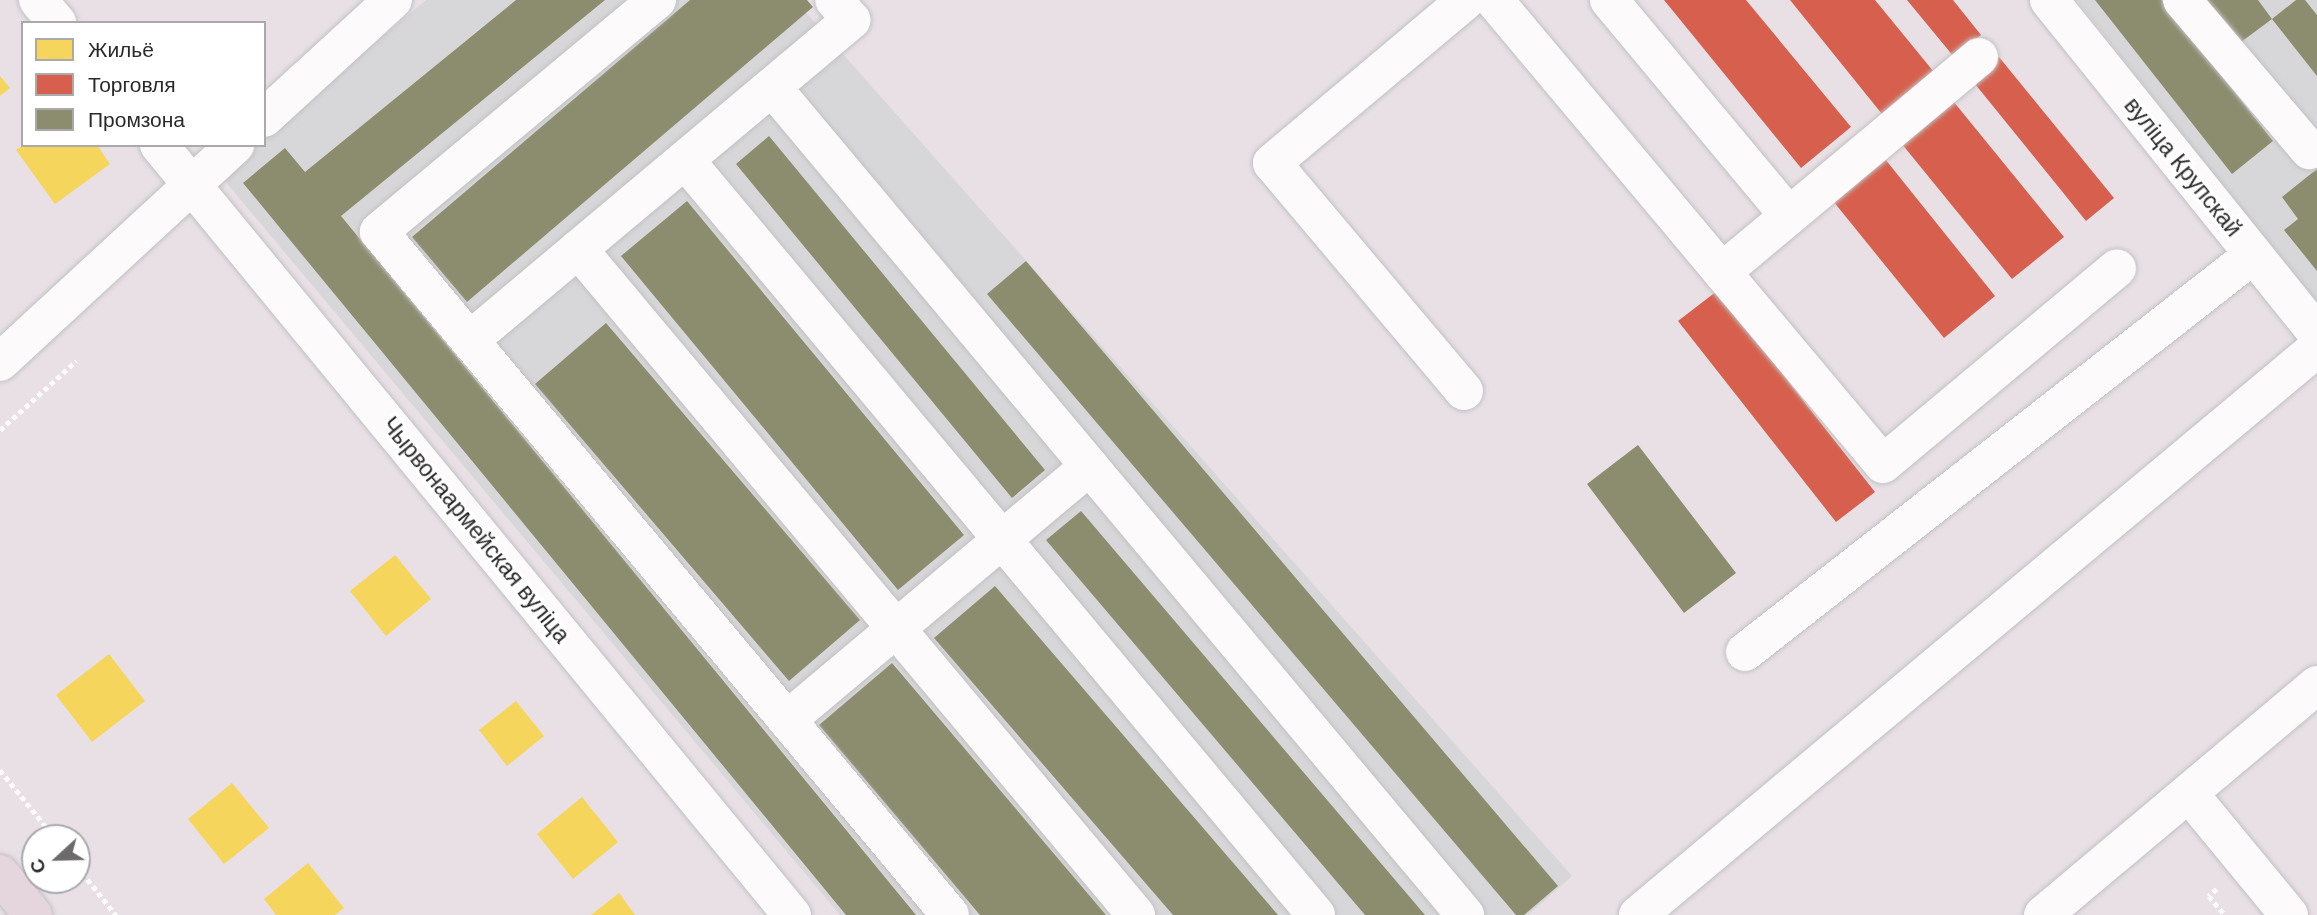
<!DOCTYPE html>
<html>
<head>
<meta charset="utf-8">
<style>
	body { margin:0 }
	#map { position:relative; width:2317px; height:915px; overflow:hidden; background:#e8e0e5; font-family:"DM Sans",sans-serif }
	div>[style] { position:absolute }
	.industrial>* { inset:0; background:#d7d7d9 }
	.homes>* { inset:0; background:#f6d55c }
	.shops>* { inset:0; background:#d6604d }
	.industry>* { inset:0; background:#8c8c6e }
	.path>* { height:4.5px; margin-top:-2.25px; transform-origin:0; background:repeating-linear-gradient(90deg,#fcfafb 0 5px,transparent 0 8.5px) }
	.roads { filter:drop-shadow(0 0 2px #c2c1c2) drop-shadow(0 0 2px #c2c1c2) }
	.minor>* { height:38px; margin:-19px; padding:0 19px; transform-origin:19px; border-radius:19px; background:#fcfafb }
	.major>* { height:38px; margin:-19px; padding:0 19px; transform-origin:19px; border-radius:19px; background:#e5d5dc }
	span { translate:-50% -50%; white-space:nowrap; text-align:center; line-height:1.15; -webkit-text-stroke:7px #fff; paint-order:stroke }
	.street-label { font-size:23px; color:#2a2a2a }
	.legend { position:absolute; left:21px; top:21px; width:245px; height:126px; box-sizing:border-box; background:#fff; border:2px solid #aaa; margin:0; padding:9px 12px; list-style:none; font-size:21px; color:#2a2a2a }
	.legend li { display:flex; align-items:center; gap:14px; height:35px }
	.legend b { width:35px; border:2px solid #aaa }
	.north { position:absolute; left:21px; top:824px; width:70px; height:70px; box-sizing:border-box; background:#fff; border:2px solid #aaa; border-radius:50%; rotate:248deg; font-size:19px; font-weight:700; line-height:28px; text-align:center; color:#2a2a2a }
	.north::after { content:''; display:block; margin:auto; width:24px; height:32px; background:#6c6a6b; clip-path:polygon(50% 0,100% 100%,50% 72%,0 100%) }
</style>
</head>
<body>
<div id="map">
	<div class="industrial">
		<div style="clip-path:polygon(426px 0,795px 0,1572px 876px,1528px 915px,840px 915px,219px 174px,253px 145px,264px 145px,264px 136px)"></div>
		<div style="clip-path:polygon(2077px 0,2317px 0,2317px 307px,2244px 214px)"></div>
	</div>
	<div class="homes">
		<div style="clip-path:polygon(0 76px,10px 88px,0 96px)"></div>
		<div style="clip-path:polygon(23px 145px,97px 145px,110px 164px,55px 204px,16px 150px)"></div>
		<div style="clip-path:polygon(395px 555px,431px 599px,386px 636px,350px 591px)"></div>
		<div style="clip-path:polygon(109px 654px,145px 701px,92px 742px,56px 695px)"></div>
		<div style="clip-path:polygon(516px 701px,544px 736px,507px 766px,479px 730px)"></div>
		<div style="clip-path:polygon(232px 783px,269px 828px,224px 864px,188px 819px)"></div>
		<div style="clip-path:polygon(582px 797px,618px 842px,573px 879px,537px 834px)"></div>
		<div style="clip-path:polygon(308px 863px,344px 908px,335px 915px,276px 915px,264px 899px)"></div>
		<div style="clip-path:polygon(619px 893px,635px 915px,591px 915px)"></div>
	</div>
	<div class="shops">
		<div style="clip-path:polygon(1664px 0,1746px 0,1851px 127px,1801px 168px)"></div>
		<div style="clip-path:polygon(1790px 0,1875px 0,1938px 77px,1886px 119px)"></div>
		<div style="clip-path:polygon(1907px 0,1953px 0,1981px 35px,1954px 57px)"></div>
		<div style="clip-path:polygon(1999px 57px,2114px 198px,2086px 221px,1971px 79px)"></div>
		<div style="clip-path:polygon(1949px 96px,2064px 237px,2012px 279px,1897px 138px)"></div>
		<div style="clip-path:polygon(1881px 154px,1995px 296px,1944px 338px,1829px 196px)"></div>
		<div style="clip-path:polygon(1717px 291px,1875px 492px,1836px 522px,1678px 321px)"></div>
	</div>
	<div class="industry">
		<div style="clip-path:polygon(516px 0,605px 0,341px 216px,916px 915px,846px 915px,243px 183px,285px 148px,305px 172px)"></div>
		<div style="clip-path:polygon(690px 0,807px 0,813px 7px,467px 302px,412px 237px)"></div>
		<div style="clip-path:polygon(2095px 0,2162px 0,2273px 141px,2232px 174px)"></div>
		<div style="clip-path:polygon(2203px 0,2258px 0,2272px 19px,2237px 45px)"></div>
		<div style="clip-path:polygon(2296px 0,2305px 0,2317px 15px,2317px 76px,2272px 19px)"></div>
		<div style="clip-path:polygon(769px 136px,1045px 470px,1012px 498px,736px 164px)"></div>
		<div style="clip-path:polygon(2317px 169px,2317px 271px,2284px 230px,2298px 219px,2282px 197px)"></div>
		<div style="clip-path:polygon(687px 201px,964px 535px,898px 590px,621px 256px)"></div>
		<div style="clip-path:polygon(1026px 261px,1558px 886px,1524px 915px,1516px 915px,987px 294px)"></div>
		<div style="clip-path:polygon(606px 323px,860px 620px,789px 681px,535px 384px)"></div>
		<div style="clip-path:polygon(1638px 445px,1736px 573px,1684px 613px,1587px 484px)"></div>
		<div style="clip-path:polygon(1081px 511px,1425px 915px,1365px 915px,1046px 540px)"></div>
		<div style="clip-path:polygon(995px 586px,1278px 915px,1173px 915px,934px 638px)"></div>
		<div style="clip-path:polygon(892px 663px,1106px 915px,980px 915px,819px 725px)"></div>
	</div>
	<div class="path">
		<div style="left:0;top:430px;width:103px;rotate:-42.2deg"></div>
		<div style="left:0;top:770px;width:87px;rotate:51deg"></div>
		<div style="left:77px;top:866px;width:63px;rotate:51.5deg"></div>
		<div style="left:2217px;top:889px;width:11px;rotate:139deg"></div>
		<div style="left:2209px;top:896px;width:25px;rotate:50deg"></div>
	</div>
	<div class="roads">
		<div class="minor">
			<div style="left:38px;top:0;width:30px;rotate:50deg"></div>
			<div style="left:657px;top:0;width:362px;rotate:140.2deg"></div>
			<div style="left:379px;top:232px;width:890px;rotate:50.1deg"></div>
			<div style="left:1494px;top:0;width:605px;rotate:50.02deg"></div>
			<div style="left:1883px;top:464px;width:305px;rotate:-39.9deg"></div>
			<div style="left:1609px;top:0;width:281px;rotate:50.2deg"></div>
			<div style="left:2049px;top:0;width:427px;rotate:51.2deg"></div>
			<div style="left:2182px;top:0;width:197px;rotate:49.7deg"></div>
			<div style="left:772px;top:87px;width:1080px;rotate:50.07deg"></div>
			<div style="left:264px;top:118px;width:175px;rotate:-42.5deg"></div>
			<div style="left:159px;top:145px;width:997px;rotate:50.58deg"></div>
			<div style="left:685px;top:160px;width:984px;rotate:50.11deg"></div>
			<div style="left:578px;top:249px;width:869px;rotate:50.04deg"></div>
			<div style="left:1722px;top:272px;width:335px;rotate:-39.9deg"></div>
			<div style="left:470px;top:340px;width:498px;rotate:-40deg"></div>
			<div style="left:851px;top:20px;width:26px;rotate:-130deg"></div>
			<div style="left:0;top:362px;width:320px;rotate:-42.7deg"></div>
			<div style="left:1464px;top:391px;width:298px;rotate:-130.1deg"></div>
			<div style="left:1272px;top:163px;width:253px;rotate:-40deg"></div>
			<div style="left:1745px;top:652px;width:645px;rotate:-38.01deg"></div>
			<div style="left:787px;top:720px;width:395px;rotate:-40deg"></div>
			<div style="left:2191px;top:796px;width:154px;rotate:50.5deg"></div>
			<div style="left:1638px;top:915px;width:885px;rotate:-39.86deg"></div>
			<div style="left:2043px;top:915px;width:358px;rotate:-40deg"></div>
		</div>
		<div class="major">
			<div style="left:0;top:874px;width:53px;rotate:51.2deg"></div>
		</div>
	</div>
	<div class="street-label">
		<span style="left:2183px;top:167px;rotate:51deg">вуліца Крупскай</span>
		<span style="left:476px;top:530px;rotate:51deg">Чырвонаармейская вуліца</span>
	</div>
	<ul class="legend">
	<li><b style="height:19px;background:#f6d55c"></b>Жильё</li>
	<li><b style="height:19px;background:#d6604d"></b>Торговля</li>
	<li><b style="height:19px;background:#8c8c6e"></b>Промзона</li>
	</ul>
	<div class="north">С</div>
</div>
</body>
</html>
